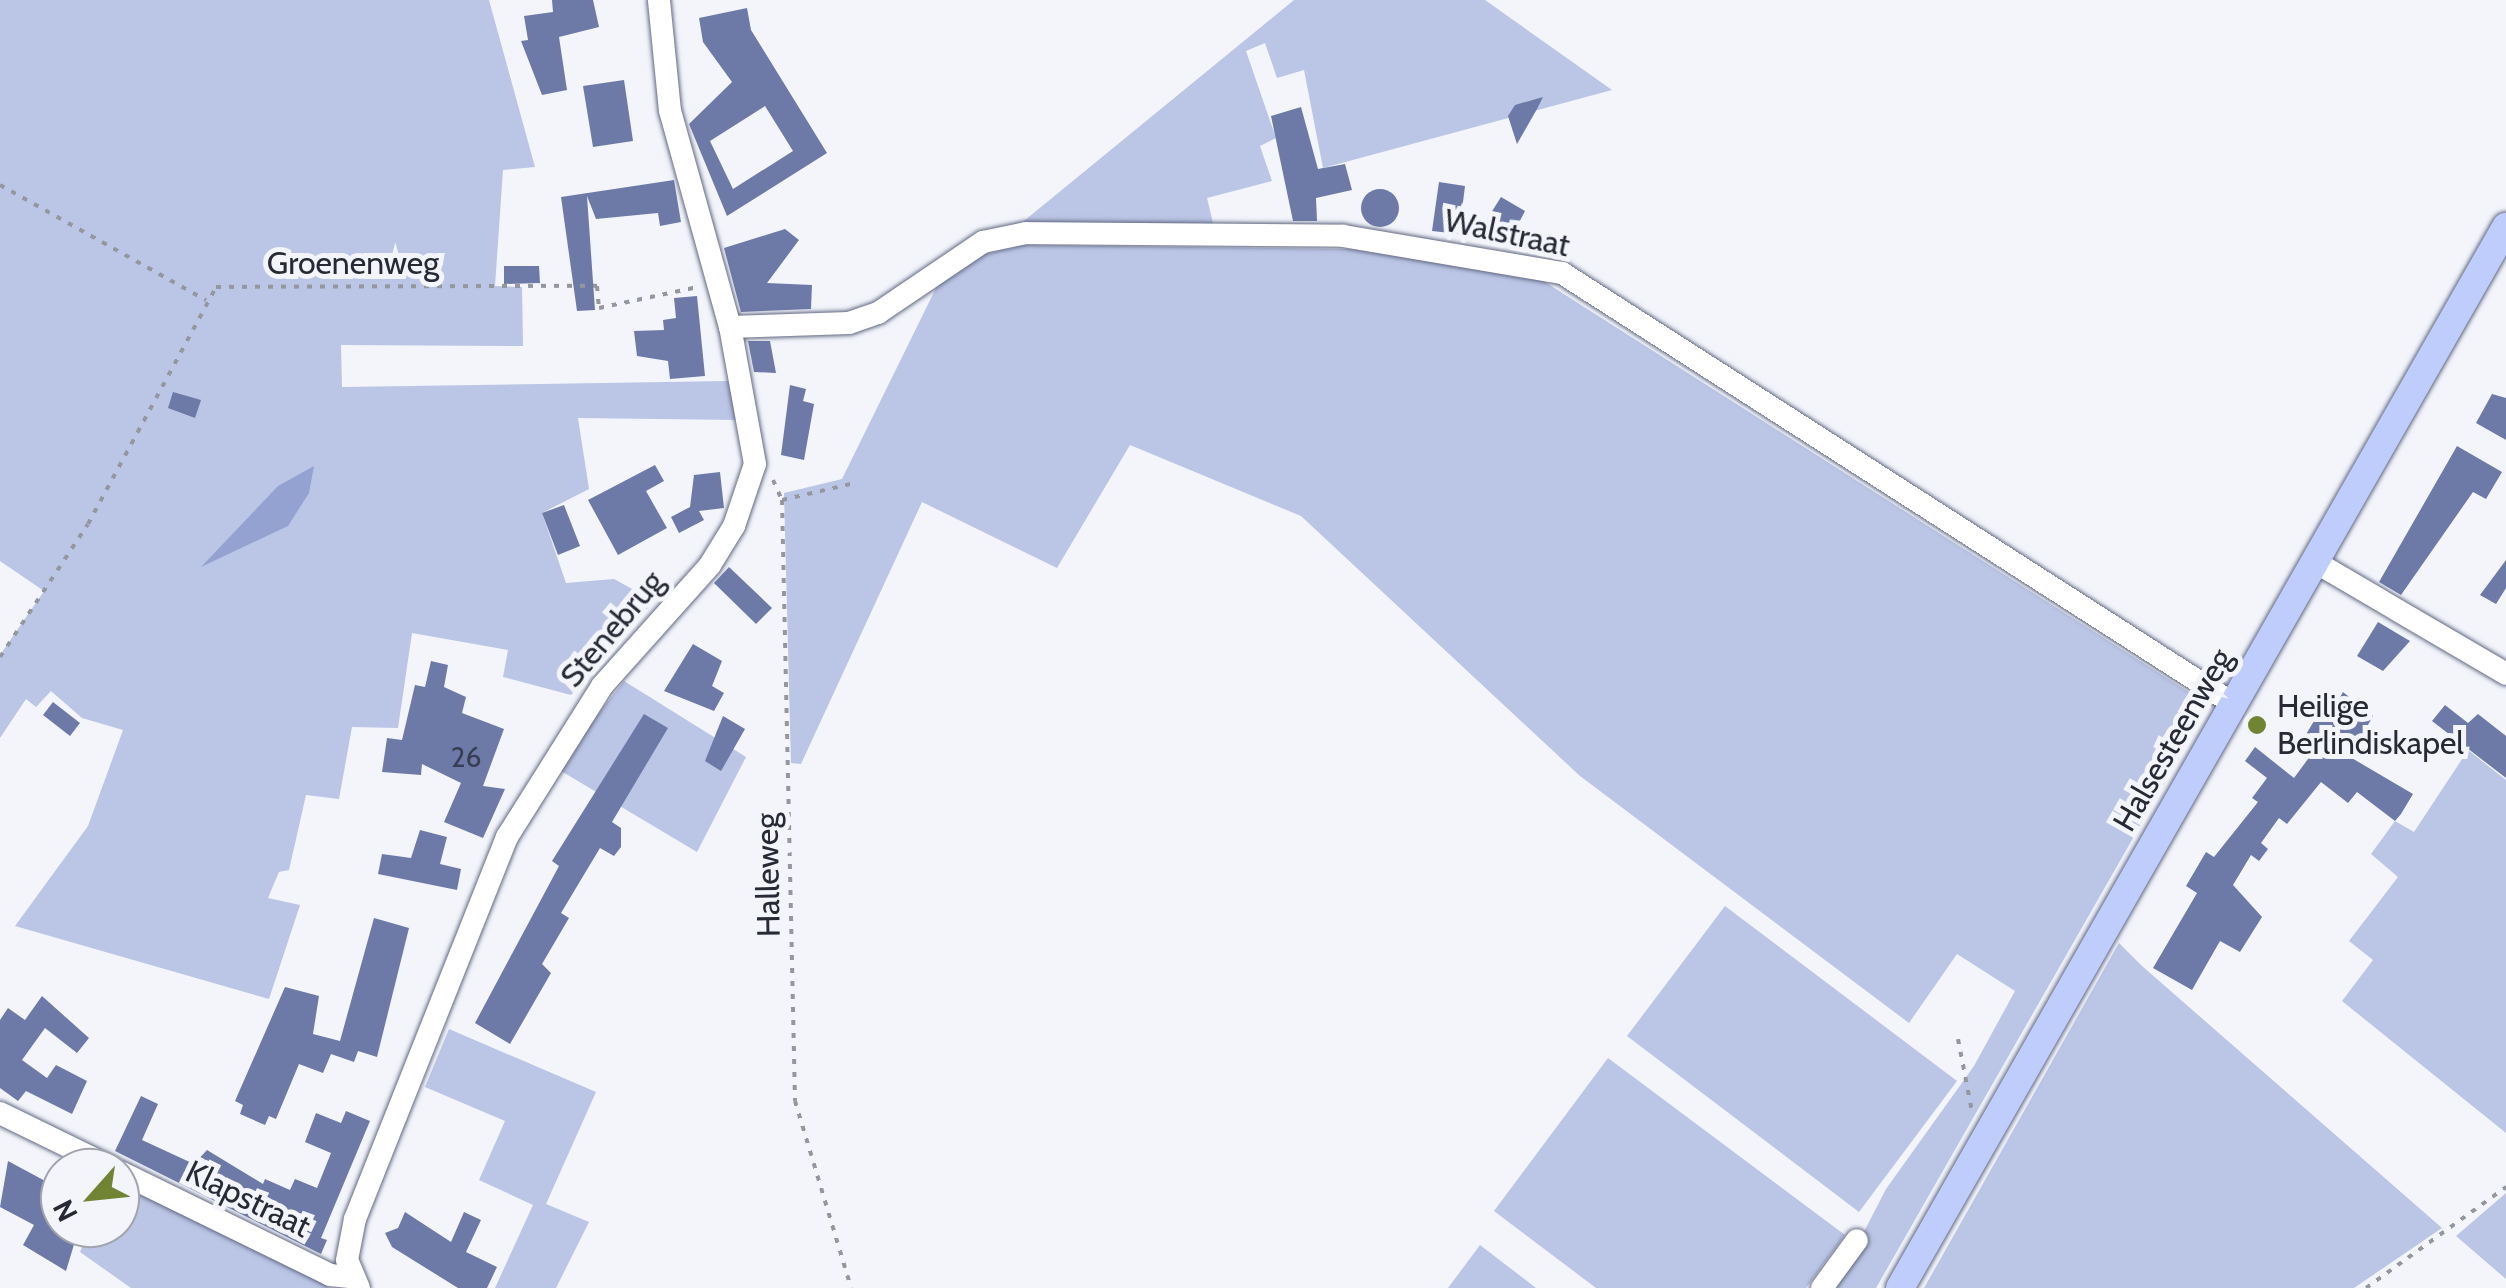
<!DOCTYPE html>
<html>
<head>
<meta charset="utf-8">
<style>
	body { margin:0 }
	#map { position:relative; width:2506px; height:1288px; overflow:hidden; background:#f3f5fb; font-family:Cabin,sans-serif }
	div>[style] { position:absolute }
	.green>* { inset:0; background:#bbc5e5 }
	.water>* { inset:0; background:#94a2d2 }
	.building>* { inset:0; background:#6d7aa7 }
	.round { border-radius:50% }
	.path>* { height:4px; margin-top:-2px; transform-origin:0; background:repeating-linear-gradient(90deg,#94979f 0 5px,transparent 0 13px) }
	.roads { filter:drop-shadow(0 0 2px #616882) drop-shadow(0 0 2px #616882) }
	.minor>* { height:22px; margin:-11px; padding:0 11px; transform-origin:11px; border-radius:11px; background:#fff }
	.major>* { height:28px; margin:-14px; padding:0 14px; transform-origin:14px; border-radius:14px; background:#bfcdfd }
	.dots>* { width:28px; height:28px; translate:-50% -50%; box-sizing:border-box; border:5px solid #f3f5fb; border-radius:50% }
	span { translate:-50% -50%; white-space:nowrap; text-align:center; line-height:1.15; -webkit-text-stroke:10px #f3f5fb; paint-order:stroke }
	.number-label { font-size:28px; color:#383e52 }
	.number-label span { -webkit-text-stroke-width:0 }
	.street-label { font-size:32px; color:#272a35 }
	.poi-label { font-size:32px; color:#272a35 }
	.left { translate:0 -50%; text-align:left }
	.north { position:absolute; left:40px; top:1148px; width:100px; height:100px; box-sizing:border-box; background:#f3f5fb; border:2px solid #a1a4ac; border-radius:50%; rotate:243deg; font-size:28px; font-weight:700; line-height:40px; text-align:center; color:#272a35 }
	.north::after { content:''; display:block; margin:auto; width:35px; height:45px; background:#708434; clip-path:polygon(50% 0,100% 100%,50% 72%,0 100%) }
</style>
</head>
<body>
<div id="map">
	<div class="green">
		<div style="clip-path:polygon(0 0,489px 0,535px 167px,503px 170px,495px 286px,522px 287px,523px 346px,341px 345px,342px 387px,728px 381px,738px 420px,578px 418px,589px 489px,542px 513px,566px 583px,614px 579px,654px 601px,571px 695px,503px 677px,508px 650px,412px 633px,398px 728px,352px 727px,339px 799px,306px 795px,289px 870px,279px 872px,268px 898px,300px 905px,269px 999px,15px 926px,88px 826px,123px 730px,82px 718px,51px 691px,36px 707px,26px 699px,0 738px,0 655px,44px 591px,0 561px)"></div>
		<div style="clip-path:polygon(1294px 0,1485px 0,1612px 90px,1323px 168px,1304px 70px,1277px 78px,1265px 43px,1246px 51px,1276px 138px,1260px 146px,1272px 181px,1207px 198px,1214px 227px,1019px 225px)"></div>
		<div style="clip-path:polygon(1023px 245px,1351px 249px,1537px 277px,2209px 705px,1876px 1288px,1835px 1288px,1886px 1189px,1974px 1066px,2015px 991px,1957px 954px,1909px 1023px,1580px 776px,1301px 516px,1130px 445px,1057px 568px,922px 502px,801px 764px,791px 763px,784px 493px,842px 479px,937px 286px,982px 255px)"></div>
		<div style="clip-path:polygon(624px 681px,746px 757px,697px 852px,556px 768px)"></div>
		<div style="clip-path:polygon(2468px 750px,2506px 780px,2506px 1133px,2342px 1001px,2373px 960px,2349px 941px,2398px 877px,2371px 854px,2395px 821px,2414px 832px)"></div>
		<div style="clip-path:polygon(1725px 906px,1957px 1081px,1859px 1212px,1627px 1036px)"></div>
		<div style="clip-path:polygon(2119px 943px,2142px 966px,2442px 1228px,2354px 1288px,1924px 1288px)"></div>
		<div style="clip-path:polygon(449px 1029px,596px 1092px,546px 1204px,589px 1222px,556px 1288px,495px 1288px,533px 1205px,479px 1180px,505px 1121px,425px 1087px)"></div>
		<div style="clip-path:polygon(1608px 1058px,1845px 1235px,1806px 1288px,1596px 1288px,1494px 1211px)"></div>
		<div style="clip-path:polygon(120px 1182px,312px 1270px,329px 1288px,131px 1288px,80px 1252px,90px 1228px,120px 1228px)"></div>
		<div style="clip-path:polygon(2506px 1193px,2506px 1279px,2456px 1236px)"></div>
		<div style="clip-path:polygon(1480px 1245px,1536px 1288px,1448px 1288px)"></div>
	</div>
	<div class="water">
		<div style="clip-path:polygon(314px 466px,309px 493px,288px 526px,201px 567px,278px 486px)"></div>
	</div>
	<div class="building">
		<div style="clip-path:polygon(552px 0,593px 0,599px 27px,559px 37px,567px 90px,542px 95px,521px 41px,528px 40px,524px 16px,553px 12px)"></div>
		<div style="clip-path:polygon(evenodd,747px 8px,751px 30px,827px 153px,727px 216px,689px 124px,732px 82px,703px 42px,699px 18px,747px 8px,765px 106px,793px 151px,733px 189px,710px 141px,765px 106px)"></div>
		<div style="clip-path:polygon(624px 80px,633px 141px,593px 147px,583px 86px)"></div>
		<div style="clip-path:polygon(1543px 97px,1537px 109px,1517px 144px,1508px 116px,1515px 105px)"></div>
		<div style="clip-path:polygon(1301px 107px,1318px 169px,1345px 164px,1352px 190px,1316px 198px,1317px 221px,1293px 221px,1271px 116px)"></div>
		<div style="clip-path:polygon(674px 180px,681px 222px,660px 226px,658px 213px,596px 219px,587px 196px,595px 310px,577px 311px,561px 197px)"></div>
		<div style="clip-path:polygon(1439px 182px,1465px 186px,1459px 234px,1432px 231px)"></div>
		<div class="round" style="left:1361px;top:189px;width:38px;height:38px"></div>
		<div style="clip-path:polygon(1501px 197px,1525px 211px,1510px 240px,1484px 224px)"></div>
		<div style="clip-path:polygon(785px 229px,799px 240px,767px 283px,812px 285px,811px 309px,741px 312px,724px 248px)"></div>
		<div style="clip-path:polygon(504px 266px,539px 266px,540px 283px,504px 284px)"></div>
		<div style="clip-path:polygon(697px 296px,705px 376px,670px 379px,668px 361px,637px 356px,634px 331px,664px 330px,663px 320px,676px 318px,674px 298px)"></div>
		<div style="clip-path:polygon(748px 341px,770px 341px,776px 373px,754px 372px)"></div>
		<div style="clip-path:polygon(790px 385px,806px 389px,803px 401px,814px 404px,804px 460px,781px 455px)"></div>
		<div style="clip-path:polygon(173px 392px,201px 400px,195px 418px,168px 408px)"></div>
		<div style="clip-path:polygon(2492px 394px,2506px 398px,2506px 440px,2476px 423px)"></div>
		<div style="clip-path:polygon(2457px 446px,2502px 472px,2486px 499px,2473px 492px,2401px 595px,2379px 582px)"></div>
		<div style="clip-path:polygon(655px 465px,664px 481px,646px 491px,667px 528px,618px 555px,588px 500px)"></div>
		<div style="clip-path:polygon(720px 472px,724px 508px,699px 511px,704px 520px,679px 533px,671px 517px,690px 507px,694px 475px)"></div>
		<div style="clip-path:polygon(564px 505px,580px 546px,558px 555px,542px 513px)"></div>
		<div style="clip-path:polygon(2506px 560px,2506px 588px,2496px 604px,2480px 595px)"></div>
		<div style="clip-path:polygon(729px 567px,772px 608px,756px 624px,714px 583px)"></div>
		<div style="clip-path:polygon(2378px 622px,2410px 641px,2383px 671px,2357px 656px)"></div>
		<div style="clip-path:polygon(693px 644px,722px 661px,712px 686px,724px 693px,714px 711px,664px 691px)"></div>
		<div style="clip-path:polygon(431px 661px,448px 665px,444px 687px,466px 697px,462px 713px,504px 729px,483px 786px,505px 789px,483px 838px,444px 822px,461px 783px,422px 764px,421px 775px,382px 772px,387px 738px,402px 740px,415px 685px,425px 687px)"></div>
		<div style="clip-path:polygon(2343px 692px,2373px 716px,2350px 757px,2413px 794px,2401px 814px,2395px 821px,2357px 792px,2348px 803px,2321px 782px,2287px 824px,2279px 818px,2261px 843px,2268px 849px,2259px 861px,2251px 855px,2233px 885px,2262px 917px,2240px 952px,2220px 941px,2192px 990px,2153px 968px,2197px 893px,2186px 886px,2206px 852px,2214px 857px,2258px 802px,2252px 798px,2267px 778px,2245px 761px,2255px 747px,2294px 778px,2319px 744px,2305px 736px,2317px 716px,2326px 722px)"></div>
		<div style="clip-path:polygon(53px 702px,80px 723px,70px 736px,43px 715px)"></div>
		<div style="clip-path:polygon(2445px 705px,2468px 723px,2478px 714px,2506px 736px,2506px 778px,2432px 721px)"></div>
		<div style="clip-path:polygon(644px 714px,668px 728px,612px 822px,621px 828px,621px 847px,614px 856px,600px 848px,561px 913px,569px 918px,542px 964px,551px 973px,510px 1044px,475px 1023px,559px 866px,552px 861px)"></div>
		<div style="clip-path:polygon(723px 716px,745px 729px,721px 771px,705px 761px)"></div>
		<div style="clip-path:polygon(420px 830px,447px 837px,440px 864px,461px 869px,457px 890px,378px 874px,382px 854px,411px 858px)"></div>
		<div style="clip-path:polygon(374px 918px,409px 928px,377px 1057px,358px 1051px,354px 1062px,331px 1054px,323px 1073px,299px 1064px,276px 1119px,269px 1116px,265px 1125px,240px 1114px,243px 1105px,235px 1101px,285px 987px,319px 996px,313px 1034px,340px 1041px)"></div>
		<div style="clip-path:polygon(42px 996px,89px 1038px,77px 1053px,45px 1028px,22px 1060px,47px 1078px,56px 1065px,87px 1081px,72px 1114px,26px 1091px,18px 1101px,0 1088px,0 1020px,8px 1008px,25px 1020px)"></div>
		<div style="clip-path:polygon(141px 1096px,158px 1104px,142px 1140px,194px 1164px,207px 1150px,263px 1184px,265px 1179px,290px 1190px,295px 1179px,317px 1188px,331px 1153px,305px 1142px,316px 1113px,341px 1123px,346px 1111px,370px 1121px,321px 1238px,327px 1240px,321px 1254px,115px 1151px)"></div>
		<div style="clip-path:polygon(8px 1161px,60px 1189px,60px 1228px,79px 1228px,66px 1271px,23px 1245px,34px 1225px,0 1207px)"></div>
		<div style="clip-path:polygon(405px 1212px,451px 1242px,464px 1212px,481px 1220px,466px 1252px,497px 1267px,487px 1288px,458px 1288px,392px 1247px,385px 1233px,398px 1228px)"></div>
	</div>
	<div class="path">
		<div style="left:0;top:185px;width:236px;rotate:29.2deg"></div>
		<div style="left:773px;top:480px;width:22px;rotate:66deg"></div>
		<div style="left:782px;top:500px;width:601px;rotate:88.76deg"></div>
		<div style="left:795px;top:1101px;width:195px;rotate:73.3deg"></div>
		<div style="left:782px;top:500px;width:71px;rotate:-13.1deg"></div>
		<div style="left:0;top:657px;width:159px;rotate:-56.5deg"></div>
		<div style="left:88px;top:524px;width:269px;rotate:-61.6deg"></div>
		<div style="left:216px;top:287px;width:381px;rotate:-0.2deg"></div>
		<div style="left:597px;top:286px;width:22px;rotate:85deg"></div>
		<div style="left:599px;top:308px;width:101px;rotate:-12deg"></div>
		<div style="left:1958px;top:1039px;width:74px;rotate:79.1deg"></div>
		<div style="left:2366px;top:1288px;width:173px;rotate:-35.8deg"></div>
	</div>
	<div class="roads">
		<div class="minor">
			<div style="left:730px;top:327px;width:119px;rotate:-1.9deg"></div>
			<div style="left:849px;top:323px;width:31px;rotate:-19deg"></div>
			<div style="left:878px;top:313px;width:127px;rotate:-34.1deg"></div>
			<div style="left:983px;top:242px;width:44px;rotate:-11.8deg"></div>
			<div style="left:1026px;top:233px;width:317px;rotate:0.5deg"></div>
			<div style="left:1343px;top:236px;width:222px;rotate:9.6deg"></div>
			<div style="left:1562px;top:273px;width:796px;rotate:32.69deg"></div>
			<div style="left:2317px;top:563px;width:219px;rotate:30.4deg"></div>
			<div style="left:0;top:1113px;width:126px;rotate:26deg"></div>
			<div style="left:120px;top:1172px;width:234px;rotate:26.1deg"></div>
			<div style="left:330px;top:1275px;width:20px;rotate:6deg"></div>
			<div style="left:359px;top:1288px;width:30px;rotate:-113deg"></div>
			<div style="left:347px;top:1260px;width:42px;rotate:-79deg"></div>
			<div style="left:355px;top:1219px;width:411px;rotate:-68.3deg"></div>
			<div style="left:507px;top:837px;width:178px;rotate:-57.8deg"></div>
			<div style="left:602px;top:686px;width:162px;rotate:-48.2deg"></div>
			<div style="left:710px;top:565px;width:46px;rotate:-58.4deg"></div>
			<div style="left:734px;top:526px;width:65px;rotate:-71.3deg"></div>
			<div style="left:755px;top:464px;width:139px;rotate:-100.3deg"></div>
			<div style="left:730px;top:327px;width:224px;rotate:-105.5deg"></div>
			<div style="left:670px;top:111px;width:112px;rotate:-95.7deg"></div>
			<div style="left:1822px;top:1288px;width:59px;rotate:-53.9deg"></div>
		</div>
		<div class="major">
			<div style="left:1900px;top:1288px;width:1222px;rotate:-60.27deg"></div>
		</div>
	</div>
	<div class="dots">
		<div style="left:2257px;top:725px;background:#708434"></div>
	</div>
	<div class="number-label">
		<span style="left:466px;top:757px">26</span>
	</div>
	<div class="street-label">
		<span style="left:1507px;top:233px;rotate:12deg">Walstraat</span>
		<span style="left:353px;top:263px">Groenenweg</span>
		<span style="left:612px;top:629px;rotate:-50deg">Stenebrug</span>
		<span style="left:2173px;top:740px;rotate:-60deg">Halsesteenweg</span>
		<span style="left:768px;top:875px;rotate:-91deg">Halleweg</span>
		<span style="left:248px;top:1199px;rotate:26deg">Klapstraat</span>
	</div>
	<div class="poi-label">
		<span class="left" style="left:2277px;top:725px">Heilige<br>Berlindiskapel</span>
	</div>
	<div class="north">N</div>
</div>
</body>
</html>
